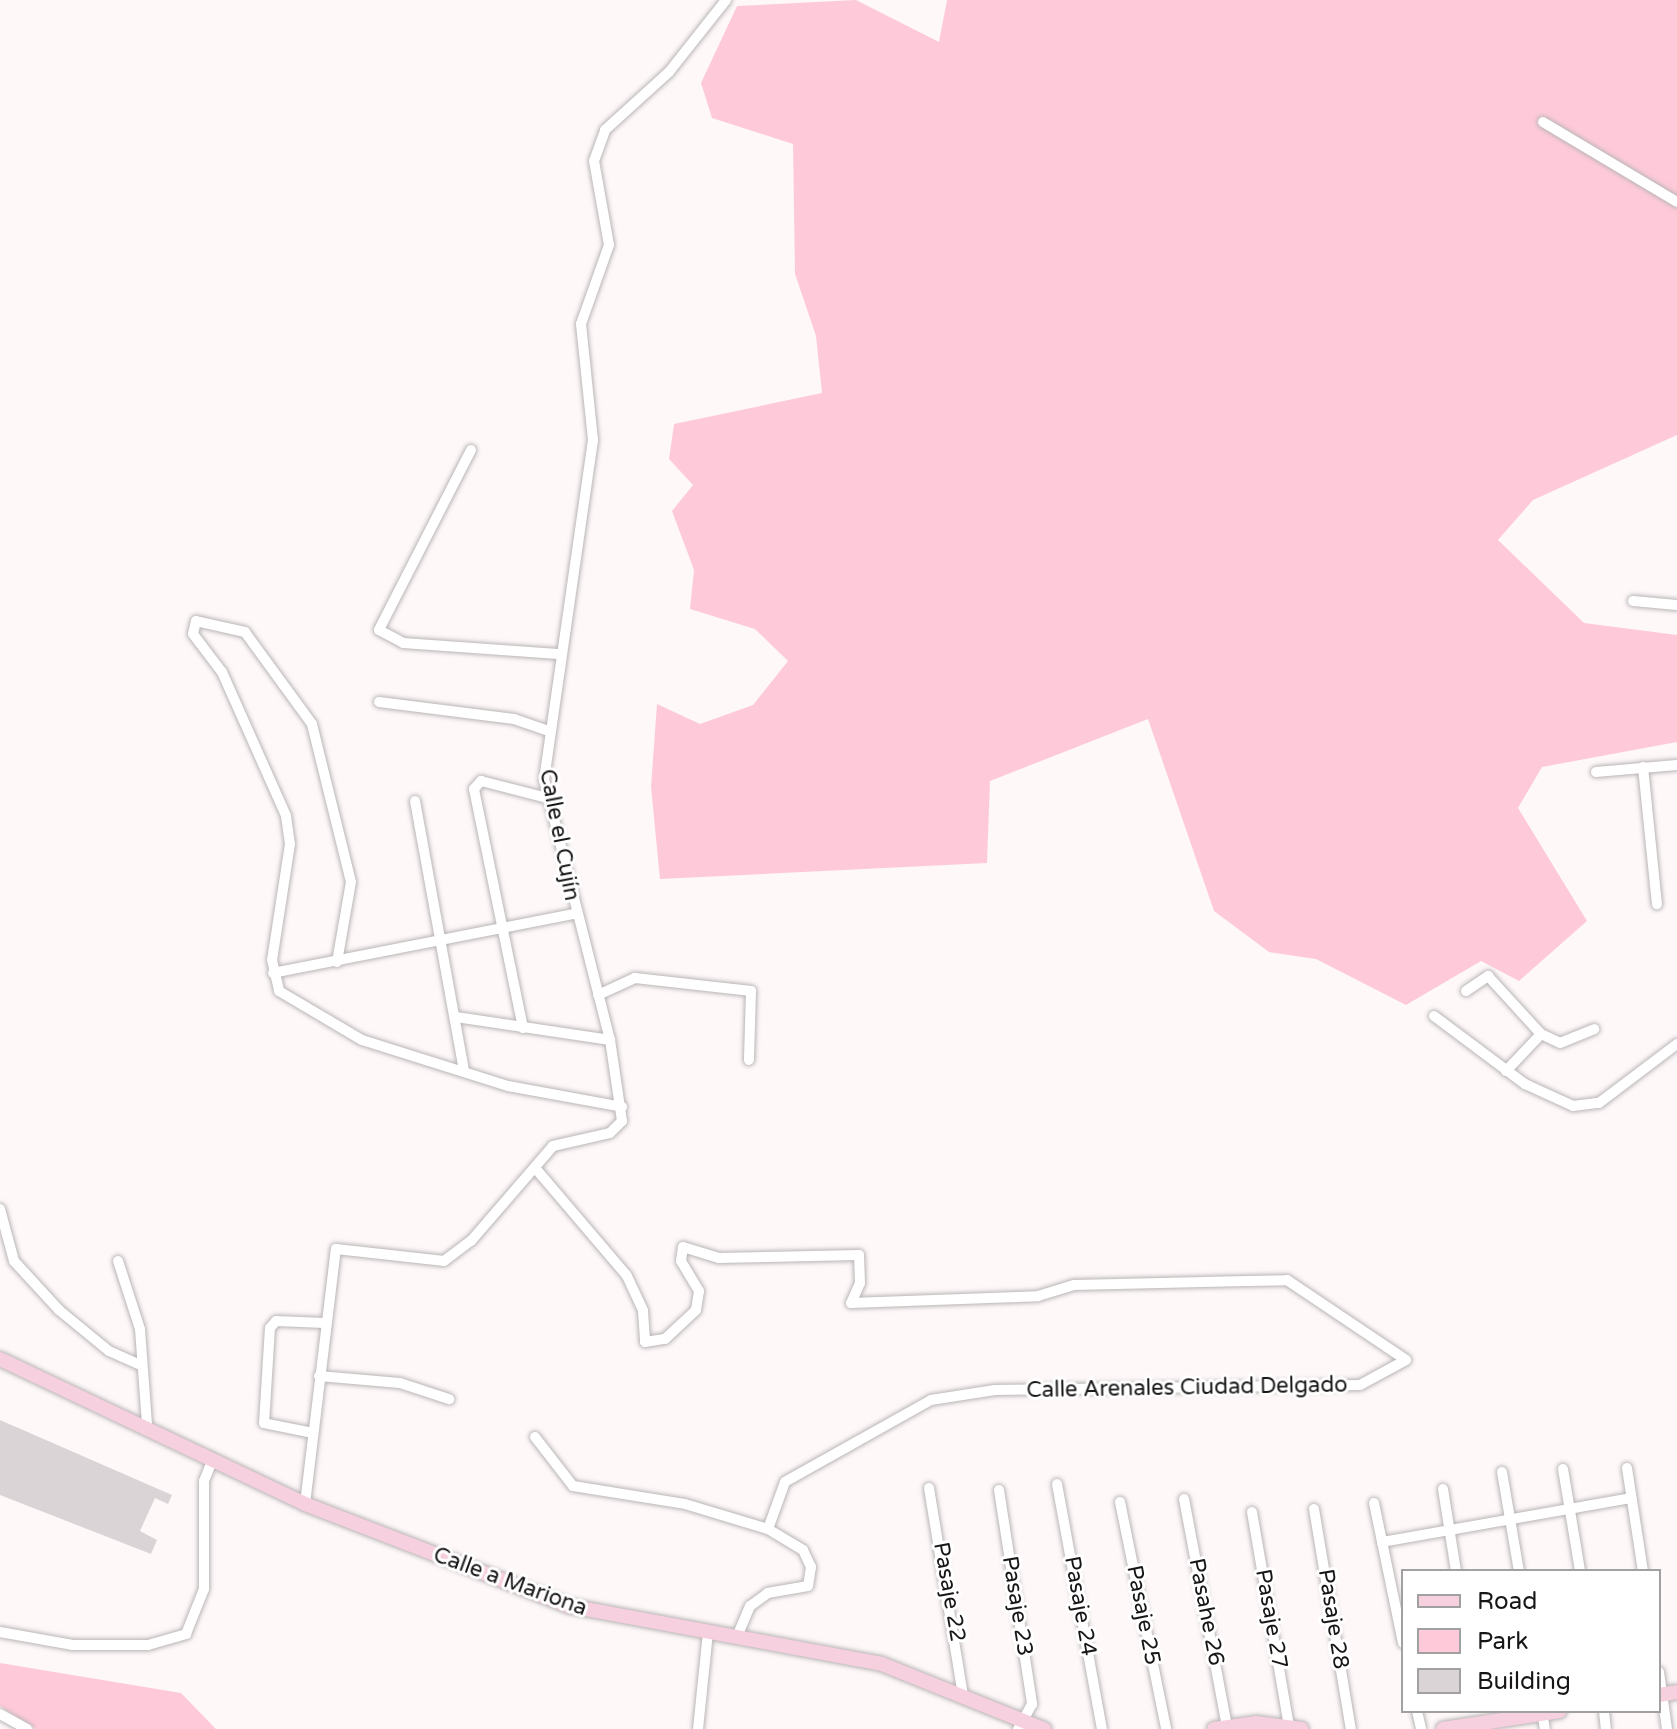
<!DOCTYPE html>
<html>
<head>
<meta charset="utf-8">
<style>
	body { margin:0 }
	#map { position:relative; width:1677px; height:1729px; overflow:hidden; background:#fef8f9; font-family:"Varela Round",sans-serif }
	div>[style] { position:absolute }
	.green>* { inset:0; background:#fecad9 }
	.building>* { inset:0; background:#dad4d6 }
	.roads { filter:drop-shadow(0 0 2px #bab5b6) drop-shadow(0 0 2px #bab5b6) }
	.street>* { height:10px; margin:-5px; padding:0 5px; transform-origin:5px; border-radius:5px; background:#fff }
	.secondary>* { height:14px; margin:-7px; padding:0 7px; transform-origin:7px; border-radius:7px; background:#f6d0de }
	span { translate:-50% -50%; white-space:nowrap; text-align:center; line-height:1.15; -webkit-text-stroke:6px #fff; paint-order:stroke }
	.street-label { font-size:22px; color:#171516 }
	.legend { position:absolute; left:1401px; top:1569px; width:260px; height:144px; box-sizing:border-box; background:#fff; border:2px solid #a2a1a2; margin:0; padding:10px 14px; list-style:none; font-size:24px; color:#171516 }
	.legend li { display:flex; align-items:center; gap:16px; height:40px }
	.legend b { width:40px; border:2px solid #a2a1a2 }
</style>
</head>
<body>
<div id="map">
	<div class="green">
		<div style="clip-path:polygon(856px 0,939px 42px,947px 0,1677px 0,1677px 435px,1533px 500px,1498px 540px,1584px 623px,1677px 635px,1677px 742px,1542px 767px,1518px 808px,1587px 921px,1519px 981px,1481px 961px,1406px 1005px,1316px 959px,1269px 952px,1214px 911px,1148px 719px,990px 781px,987px 863px,660px 879px,651px 787px,657px 704px,700px 724px,753px 705px,788px 661px,755px 629px,690px 609px,694px 570px,672px 511px,693px 485px,669px 459px,674px 424px,822px 393px,816px 336px,795px 274px,793px 144px,712px 118px,701px 83px,737px 6px)"></div>
		<div style="clip-path:polygon(0 1663px,181px 1693px,216px 1729px,36px 1729px,0 1706px)"></div>
	</div>
	<div class="building">
		<div style="clip-path:polygon(0 1420px,172px 1495px,168px 1504px,155px 1498px,140px 1531px,157px 1540px,151px 1554px,0 1495px)"></div>
	</div>
	<div class="roads">
		<div class="street">
			<div style="left:1543px;top:122px;width:156px;rotate:30.8deg"></div>
			<div style="left:471px;top:450px;width:202px;rotate:117.1deg"></div>
			<div style="left:379px;top:630px;width:27px;rotate:28deg"></div>
			<div style="left:403px;top:643px;width:155px;rotate:4.1deg"></div>
			<div style="left:1633px;top:601px;width:44px;rotate:5.2deg"></div>
			<div style="left:379px;top:702px;width:136px;rotate:7.2deg"></div>
			<div style="left:514px;top:719px;width:36px;rotate:19deg"></div>
			<div style="left:1643px;top:767px;width:138px;rotate:84.2deg"></div>
			<div style="left:1596px;top:772px;width:81px;rotate:-4.9deg"></div>
			<div style="left:415px;top:801px;width:274px;rotate:79.7deg"></div>
			<div style="left:337px;top:962px;width:81px;rotate:-80.1deg"></div>
			<div style="left:351px;top:882px;width:163px;rotate:-103.9deg"></div>
			<div style="left:312px;top:724px;width:114px;rotate:-126.1deg"></div>
			<div style="left:245px;top:632px;width:50px;rotate:-167.3deg"></div>
			<div style="left:196px;top:621px;width:13px;rotate:103deg"></div>
			<div style="left:193px;top:634px;width:48px;rotate:52.7deg"></div>
			<div style="left:222px;top:672px;width:158px;rotate:66deg"></div>
			<div style="left:286px;top:816px;width:28px;rotate:82deg"></div>
			<div style="left:290px;top:844px;width:117px;rotate:98.8deg"></div>
			<div style="left:272px;top:960px;width:32px;rotate:77deg"></div>
			<div style="left:279px;top:991px;width:96px;rotate:30.6deg"></div>
			<div style="left:362px;top:1040px;width:153px;rotate:17.5deg"></div>
			<div style="left:508px;top:1086px;width:116px;rotate:10.4deg"></div>
			<div style="left:273px;top:973px;width:307px;rotate:-11.1deg"></div>
			<div style="left:1466px;top:991px;width:27px;rotate:-34deg"></div>
			<div style="left:1488px;top:976px;width:79px;rotate:47.6deg"></div>
			<div style="left:598px;top:995px;width:41px;rotate:-24.7deg"></div>
			<div style="left:635px;top:978px;width:117px;rotate:6.4deg"></div>
			<div style="left:751px;top:991px;width:69px;rotate:91.7deg"></div>
			<div style="left:1434px;top:1016px;width:114px;rotate:36.8deg"></div>
			<div style="left:1525px;top:1084px;width:53px;rotate:24.6deg"></div>
			<div style="left:1573px;top:1106px;width:26px;rotate:-7deg"></div>
			<div style="left:1599px;top:1103px;width:98px;rotate:-37.1deg"></div>
			<div style="left:456px;top:1017px;width:156px;rotate:8.5deg"></div>
			<div style="left:523px;top:1028px;width:244px;rotate:-101.6deg"></div>
			<div style="left:474px;top:789px;width:11px;rotate:-49deg"></div>
			<div style="left:481px;top:781px;width:72px;rotate:14.4deg"></div>
			<div style="left:1506px;top:1071px;width:51px;rotate:-46.6deg"></div>
			<div style="left:1541px;top:1034px;width:21px;rotate:25deg"></div>
			<div style="left:1560px;top:1043px;width:37px;rotate:-22deg"></div>
			<div style="left:536px;top:1169px;width:140px;rotate:49.6deg"></div>
			<div style="left:627px;top:1276px;width:38px;rotate:65deg"></div>
			<div style="left:643px;top:1311px;width:31px;rotate:86deg"></div>
			<div style="left:645px;top:1342px;width:20px;rotate:-9deg"></div>
			<div style="left:665px;top:1339px;width:42px;rotate:-43.1deg"></div>
			<div style="left:696px;top:1310px;width:19px;rotate:-81deg"></div>
			<div style="left:699px;top:1291px;width:35px;rotate:-121deg"></div>
			<div style="left:681px;top:1261px;width:14px;rotate:-82deg"></div>
			<div style="left:683px;top:1247px;width:38px;rotate:17deg"></div>
			<div style="left:719px;top:1258px;width:140px;rotate:-1.2deg"></div>
			<div style="left:859px;top:1255px;width:28px;rotate:88deg"></div>
			<div style="left:860px;top:1283px;width:22px;rotate:114deg"></div>
			<div style="left:851px;top:1303px;width:187px;rotate:-2.1deg"></div>
			<div style="left:1038px;top:1296px;width:38px;rotate:-17deg"></div>
			<div style="left:1074px;top:1285px;width:213px;rotate:-1.3deg"></div>
			<div style="left:1287px;top:1280px;width:143px;rotate:33.9deg"></div>
			<div style="left:1406px;top:1360px;width:52px;rotate:151.5deg"></div>
			<div style="left:1360px;top:1385px;width:365px;rotate:179.2deg"></div>
			<div style="left:995px;top:1390px;width:65px;rotate:171.1deg"></div>
			<div style="left:931px;top:1400px;width:167px;rotate:150.7deg"></div>
			<div style="left:785px;top:1482px;width:50px;rotate:109.9deg"></div>
			<div style="left:0;top:1209px;width:54px;rotate:74.9deg"></div>
			<div style="left:14px;top:1261px;width:67px;rotate:47.4deg"></div>
			<div style="left:59px;top:1310px;width:65px;rotate:39.4deg"></div>
			<div style="left:109px;top:1351px;width:35px;rotate:24deg"></div>
			<div style="left:118px;top:1261px;width:71px;rotate:72.1deg"></div>
			<div style="left:140px;top:1329px;width:96px;rotate:85.8deg"></div>
			<div style="left:319px;top:1376px;width:81px;rotate:4.9deg"></div>
			<div style="left:400px;top:1383px;width:52px;rotate:18.1deg"></div>
			<div style="left:313px;top:1433px;width:50px;rotate:-168.5deg"></div>
			<div style="left:264px;top:1423px;width:95px;rotate:-86.4deg"></div>
			<div style="left:270px;top:1328px;width:9px;rotate:-49deg"></div>
			<div style="left:276px;top:1321px;width:49px;rotate:2.3deg"></div>
			<div style="left:535px;top:1437px;width:62px;rotate:52.2deg"></div>
			<div style="left:573px;top:1486px;width:113px;rotate:9.1deg"></div>
			<div style="left:685px;top:1504px;width:87px;rotate:16.8deg"></div>
			<div style="left:768px;top:1529px;width:41px;rotate:31deg"></div>
			<div style="left:803px;top:1550px;width:19px;rotate:65deg"></div>
			<div style="left:811px;top:1567px;width:19px;rotate:99deg"></div>
			<div style="left:808px;top:1586px;width:41px;rotate:170.1deg"></div>
			<div style="left:768px;top:1593px;width:22px;rotate:144deg"></div>
			<div style="left:750px;top:1606px;width:34px;rotate:113deg"></div>
			<div style="left:1627px;top:1468px;width:104px;rotate:81.2deg"></div>
			<div style="left:1563px;top:1469px;width:103px;rotate:80.5deg"></div>
			<div style="left:1502px;top:1472px;width:100px;rotate:80.3deg"></div>
			<div style="left:1057px;top:1484px;width:249px;rotate:79.6deg"></div>
			<div style="left:929px;top:1488px;width:211px;rotate:80.7deg"></div>
			<div style="left:1443px;top:1489px;width:83px;rotate:81deg"></div>
			<div style="left:999px;top:1490px;width:217px;rotate:81.2deg"></div>
			<div style="left:1032px;top:1704px;width:29px;rotate:119deg"></div>
			<div style="left:1184px;top:1499px;width:231px;rotate:79.3deg"></div>
			<div style="left:1120px;top:1502px;width:232px;rotate:78.5deg"></div>
			<div style="left:1374px;top:1503px;width:143px;rotate:78.3deg"></div>
			<div style="left:305px;top:1504px;width:257px;rotate:-83.1deg"></div>
			<div style="left:336px;top:1249px;width:109px;rotate:6.3deg"></div>
			<div style="left:444px;top:1261px;width:34px;rotate:-37deg"></div>
			<div style="left:471px;top:1241px;width:125px;rotate:-49.2deg"></div>
			<div style="left:553px;top:1146px;width:58px;rotate:-12.8deg"></div>
			<div style="left:610px;top:1133px;width:17px;rotate:-45deg"></div>
			<div style="left:622px;top:1121px;width:82px;rotate:-98.4deg"></div>
			<div style="left:610px;top:1040px;width:268px;rotate:-104.2deg"></div>
			<div style="left:544px;top:780px;width:344px;rotate:-81.8deg"></div>
			<div style="left:593px;top:440px;width:117px;rotate:-95.9deg"></div>
			<div style="left:581px;top:324px;width:84px;rotate:-70.5deg"></div>
			<div style="left:609px;top:245px;width:85px;rotate:-100.1deg"></div>
			<div style="left:594px;top:161px;width:33px;rotate:-70deg"></div>
			<div style="left:605px;top:130px;width:86px;rotate:-42.2deg"></div>
			<div style="left:669px;top:72px;width:92px;rotate:-51.6deg"></div>
			<div style="left:1314px;top:1509px;width:223px;rotate:80.5deg"></div>
			<div style="left:1252px;top:1512px;width:217px;rotate:80.2deg"></div>
			<div style="left:1382px;top:1542px;width:253px;rotate:-10deg"></div>
			<div style="left:0;top:1632px;width:74px;rotate:10.1deg"></div>
			<div style="left:73px;top:1645px;width:75px"></div>
			<div style="left:148px;top:1645px;width:40px;rotate:-16deg"></div>
			<div style="left:186px;top:1634px;width:48px;rotate:-68.2deg"></div>
			<div style="left:204px;top:1589px;width:108px;rotate:-90deg"></div>
			<div style="left:204px;top:1481px;width:24px;rotate:-68deg"></div>
			<div style="left:1659px;top:1672px;width:58px;rotate:82deg"></div>
			<div style="left:1417px;top:1711px;width:18px;rotate:77deg"></div>
			<div style="left:1542px;top:1711px;width:18px;rotate:81deg"></div>
			<div style="left:1604px;top:1711px;width:18px;rotate:84deg"></div>
			<div style="left:0;top:1714px;width:31px;rotate:29deg"></div>
			<div style="left:698px;top:1729px;width:98px;rotate:-84.1deg"></div>
		</div>
		<div class="secondary">
			<div style="left:0;top:1359px;width:338px;rotate:25.4deg"></div>
			<div style="left:305px;top:1504px;width:283px;rotate:21.1deg"></div>
			<div style="left:569px;top:1606px;width:318px;rotate:10.5deg"></div>
			<div style="left:882px;top:1664px;width:175px;rotate:21.9deg"></div>
			<div style="left:1659px;top:1695px;width:18px;rotate:-9deg"></div>
			<div style="left:1214px;top:1729px;width:42px;rotate:-8.1deg"></div>
			<div style="left:1256px;top:1723px;width:46px;rotate:7.4deg"></div>
			<div style="left:1443px;top:1729px;width:118px;rotate:-8.7deg"></div>
		</div>
	</div>
	<div class="street-label">
		<span style="left:559px;top:835px;rotate:79deg">Calle el Cujín</span>
		<span style="left:1187px;top:1388px;rotate:-1deg">Calle Arenales Ciudad Delgado</span>
		<span style="left:510px;top:1582px;rotate:20deg">Calle a Mariona</span>
		<span style="left:949px;top:1592px;rotate:80deg">Pasaje 22</span>
		<span style="left:1017px;top:1606px;rotate:81deg">Pasaje 23</span>
		<span style="left:1080px;top:1606px;rotate:80deg">Pasaje 24</span>
		<span style="left:1206px;top:1612px;rotate:79deg">Pasahe 26</span>
		<span style="left:1143px;top:1615px;rotate:79deg">Pasaje 25</span>
		<span style="left:1271px;top:1619px;rotate:80deg">Pasaje 27</span>
		<span style="left:1333px;top:1619px;rotate:81deg">Pasaje 28</span>
	</div>
	<ul class="legend">
	<li><b style="height:10px;background:#f6d0de"></b>Road</li>
	<li><b style="height:22px;background:#fecad9"></b>Park</li>
	<li><b style="height:22px;background:#dad4d6"></b>Building</li>
	</ul>
</div>
</body>
</html>
